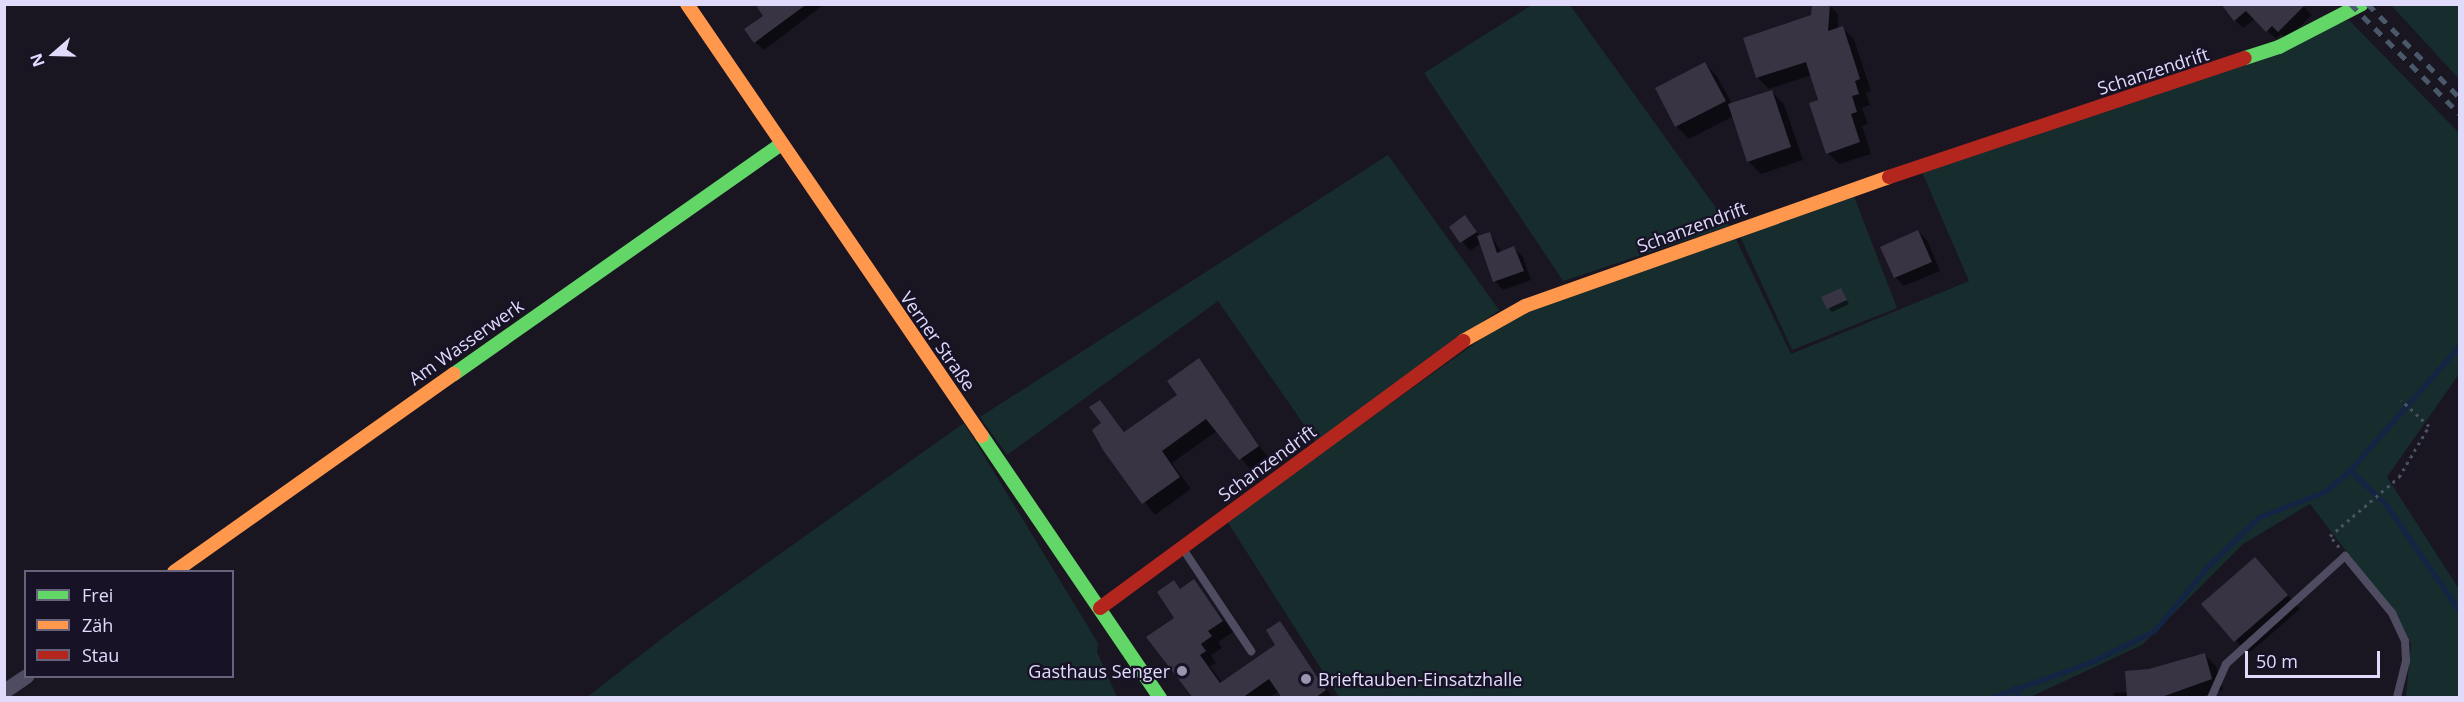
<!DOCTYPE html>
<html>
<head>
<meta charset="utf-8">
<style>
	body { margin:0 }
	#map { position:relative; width:2464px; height:702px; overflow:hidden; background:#191622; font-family:"Open Sans",sans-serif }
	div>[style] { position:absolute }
	.green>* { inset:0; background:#162c2d }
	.shadow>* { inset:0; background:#0007 }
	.stream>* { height:5px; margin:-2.5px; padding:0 2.5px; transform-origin:2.5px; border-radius:2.5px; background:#142445 }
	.building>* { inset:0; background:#383443 }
	.path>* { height:3px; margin-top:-1.5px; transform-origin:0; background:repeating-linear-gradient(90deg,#4a5360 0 3px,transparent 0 7.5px) }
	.lane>* { height:8px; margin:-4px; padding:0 4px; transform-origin:4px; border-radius:4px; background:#4f4c61 }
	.street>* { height:15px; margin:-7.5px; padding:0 7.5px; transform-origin:7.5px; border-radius:7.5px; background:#4f4c61 }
	.fast>* { height:14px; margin:-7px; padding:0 7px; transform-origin:7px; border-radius:7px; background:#63d668 }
	.slow>* { height:14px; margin:-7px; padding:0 7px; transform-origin:7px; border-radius:7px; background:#ff974d }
	.jam>* { height:14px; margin:-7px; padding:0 7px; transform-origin:7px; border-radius:7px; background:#b3261e }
	.rail>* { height:4.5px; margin-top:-2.25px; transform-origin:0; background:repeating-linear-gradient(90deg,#495969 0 9px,transparent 0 17px) }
	.dots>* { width:16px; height:16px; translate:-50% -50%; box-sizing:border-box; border:3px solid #171226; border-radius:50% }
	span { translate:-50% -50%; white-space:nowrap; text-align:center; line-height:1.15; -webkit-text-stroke:4.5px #171226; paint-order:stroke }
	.street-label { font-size:18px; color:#e0dafb }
	.poi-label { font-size:18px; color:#e0dafb }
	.right { translate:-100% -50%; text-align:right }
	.left { translate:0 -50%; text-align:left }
	.frame { position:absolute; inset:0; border:6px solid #e0dafb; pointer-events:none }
	.legend { position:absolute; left:24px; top:570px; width:210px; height:108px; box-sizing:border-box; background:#171226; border:2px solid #67627b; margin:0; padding:8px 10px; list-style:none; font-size:18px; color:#e0dafb }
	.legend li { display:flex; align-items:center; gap:12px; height:30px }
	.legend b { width:30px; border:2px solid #67627b }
	.north { position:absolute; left:24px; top:24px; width:60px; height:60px; -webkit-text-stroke:4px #171226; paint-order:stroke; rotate:250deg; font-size:16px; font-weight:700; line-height:24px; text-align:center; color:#e0dafb }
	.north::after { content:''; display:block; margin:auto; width:21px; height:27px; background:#e0dafb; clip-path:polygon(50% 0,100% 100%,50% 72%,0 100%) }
	.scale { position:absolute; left:2245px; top:651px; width:135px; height:27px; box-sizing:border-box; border:3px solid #e0dafb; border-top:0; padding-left:8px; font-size:18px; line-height:21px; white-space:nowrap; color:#e0dafb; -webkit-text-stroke:4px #171226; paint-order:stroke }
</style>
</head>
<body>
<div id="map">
	<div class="green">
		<div style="clip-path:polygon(1532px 5px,1570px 5px,1729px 226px,1563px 281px,1424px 73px)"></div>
		<div style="clip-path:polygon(2391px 5px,2459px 5px,2459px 79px)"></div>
		<div style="clip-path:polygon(2349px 20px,2459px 133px,2459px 374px,2387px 477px,2459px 589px,2459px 697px,2406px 697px,2411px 644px,2399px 620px,2310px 504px,2243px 544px,2142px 645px,2028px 698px,1339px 697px,1227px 521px,1513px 316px,1735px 237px,1791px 354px,1969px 281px,1922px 172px)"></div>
		<div style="clip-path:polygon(1388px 155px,1499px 310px,1316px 442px,1218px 301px,1007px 455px,980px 417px)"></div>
		<div style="clip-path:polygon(1853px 194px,1897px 308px,1792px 350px,1740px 236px)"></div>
		<div style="clip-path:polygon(964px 423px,1098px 643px,1097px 652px,1117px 697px,586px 698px,673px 630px)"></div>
	</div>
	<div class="shadow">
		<div style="clip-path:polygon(757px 4px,821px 4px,822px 6px,764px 50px,755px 42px,765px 16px)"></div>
		<div style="clip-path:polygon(1828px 4px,1838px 14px,1838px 29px,1842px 27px,1854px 39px,1871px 91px,1866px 93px,1870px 105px,1862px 108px,1868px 124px,1862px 126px,1871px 154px,1839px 164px,1828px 153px,1812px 75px,1769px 89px,1784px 104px,1803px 160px,1761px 174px,1748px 161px,1734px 116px,1689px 139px,1676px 126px,1704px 63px,1717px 76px,1732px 104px,1771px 91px,1757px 77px,1813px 16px)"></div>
		<div style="clip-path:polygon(2244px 4px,2255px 19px,2243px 28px,2235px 20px)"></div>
		<div style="clip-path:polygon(2301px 4px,2312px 15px,2287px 39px,2281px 34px,2276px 39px,2256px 20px)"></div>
		<div style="clip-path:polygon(1465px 217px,1481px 237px,1490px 234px,1502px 253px,1514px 248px,1523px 257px,1531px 280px,1503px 290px,1495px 281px,1481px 243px,1470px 251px,1451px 227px)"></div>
		<div style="clip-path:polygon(1918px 232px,1927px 240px,1940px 271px,1904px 286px,1895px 277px)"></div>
		<div style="clip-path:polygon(1840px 289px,1849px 304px,1832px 312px,1829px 308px)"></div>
		<div style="clip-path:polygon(1199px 360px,1269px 459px,1252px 471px,1217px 431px,1172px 463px,1191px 489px,1155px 515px,1104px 449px,1100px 402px,1126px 433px,1179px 395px)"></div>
		<div style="clip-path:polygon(2268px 572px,2300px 609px,2248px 654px,2203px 604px)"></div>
		<div style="clip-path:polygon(1194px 581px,1233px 632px,1218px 642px,1222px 648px,1211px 655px,1216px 663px,1210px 666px,1222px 683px,1277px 645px,1279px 623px,1333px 698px,1284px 698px,1279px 691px,1269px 698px,1195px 698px,1148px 637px,1176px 618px,1174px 582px,1181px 590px)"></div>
		<div style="clip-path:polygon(2205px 655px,2216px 666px,2223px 690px,2198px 698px,2114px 698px,2114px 693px,2128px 692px,2149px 671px)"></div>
	</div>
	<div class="stream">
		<div style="left:2350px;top:470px;width:52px;rotate:44.2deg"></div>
		<div style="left:2387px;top:506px;width:129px;rotate:55.4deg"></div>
		<div style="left:2014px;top:688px;width:11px;rotate:63deg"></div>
		<div style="left:1990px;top:698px;width:107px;rotate:-19.6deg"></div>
		<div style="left:2091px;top:662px;width:70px;rotate:-26.2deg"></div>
		<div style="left:2154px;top:631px;width:85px;rotate:-50.3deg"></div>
		<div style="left:2208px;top:566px;width:71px;rotate:-43.9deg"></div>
		<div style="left:2259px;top:517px;width:72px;rotate:-21.2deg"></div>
		<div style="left:2326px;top:491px;width:32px;rotate:-41deg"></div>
		<div style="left:2350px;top:470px;width:167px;rotate:-48.7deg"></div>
	</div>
	<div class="building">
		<div style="clip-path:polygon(755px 4px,807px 4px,754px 43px,744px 29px,763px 16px)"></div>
		<div style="clip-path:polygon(1812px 4px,1830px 4px,1828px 31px,1843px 26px,1860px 79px,1855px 81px,1859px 94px,1852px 96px,1857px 112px,1851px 114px,1860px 142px,1826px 154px,1809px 103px,1818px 100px,1806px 62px,1756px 78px,1743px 38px,1811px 15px)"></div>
		<div style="clip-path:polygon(2221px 4px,2306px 4px,2278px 32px,2272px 26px,2266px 32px,2246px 11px,2234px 21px)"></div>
		<div style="clip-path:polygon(1705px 62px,1726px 101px,1675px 127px,1655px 88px)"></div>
		<div style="clip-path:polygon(1772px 90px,1791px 147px,1747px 162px,1728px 104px)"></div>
		<div style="clip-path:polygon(1465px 215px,1477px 232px,1460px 243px,1449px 227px)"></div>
		<div style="clip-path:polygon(1918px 230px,1932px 262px,1894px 278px,1880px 247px)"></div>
		<div style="clip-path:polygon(1490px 232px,1497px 253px,1514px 246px,1524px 271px,1493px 282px,1477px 236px)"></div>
		<div style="clip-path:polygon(1841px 288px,1847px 300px,1827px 309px,1821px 297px)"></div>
		<div style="clip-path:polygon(1199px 358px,1259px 446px,1239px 460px,1206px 419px,1162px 451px,1180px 477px,1142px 504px,1103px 450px,1092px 430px,1101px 423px,1089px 407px,1100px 400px,1124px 432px,1177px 395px,1167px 381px)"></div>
		<div style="clip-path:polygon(2255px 557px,2288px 595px,2234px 642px,2201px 604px)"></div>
		<div style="clip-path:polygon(1194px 579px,1223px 621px,1208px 631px,1212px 636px,1201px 644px,1206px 651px,1200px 655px,1220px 683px,1275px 645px,1266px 630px,1280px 621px,1326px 690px,1315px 698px,1282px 698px,1269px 679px,1242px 698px,1193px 698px,1146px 637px,1174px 618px,1157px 592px,1174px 580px,1180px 589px)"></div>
		<div style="clip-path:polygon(2205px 653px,2212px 679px,2159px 698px,2127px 698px,2125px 671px,2149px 669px)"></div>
	</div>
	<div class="path">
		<div style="left:2339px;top:547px;width:14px;rotate:-129deg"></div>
		<div style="left:2330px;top:536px;width:91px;rotate:-40.5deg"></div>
		<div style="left:2399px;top:477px;width:59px;rotate:-59.5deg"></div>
		<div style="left:2429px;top:426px;width:38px;rotate:-137deg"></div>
	</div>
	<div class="lane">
		<div style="left:1183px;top:549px;width:123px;rotate:56.3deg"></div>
		<div style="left:2211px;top:698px;width:37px;rotate:-66deg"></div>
		<div style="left:2226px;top:664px;width:161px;rotate:-42.2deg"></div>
		<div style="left:2345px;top:556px;width:74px;rotate:50.5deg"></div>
		<div style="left:2392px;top:613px;width:31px;rotate:65deg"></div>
		<div style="left:2405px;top:641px;width:20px;rotate:87deg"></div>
		<div style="left:2406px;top:661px;width:38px;rotate:104deg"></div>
	</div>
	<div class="street">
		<div style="left:4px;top:691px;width:27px;rotate:-34deg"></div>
	</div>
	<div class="fast">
		<div style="left:2245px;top:58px;width:36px;rotate:-18deg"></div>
		<div style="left:2279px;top:47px;width:93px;rotate:-27.4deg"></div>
		<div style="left:454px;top:374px;width:400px;rotate:-35.1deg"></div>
		<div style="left:982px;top:436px;width:317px;rotate:55.8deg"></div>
	</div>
	<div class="slow">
		<div style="left:687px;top:4px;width:523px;rotate:55.67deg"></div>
		<div style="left:1463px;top:341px;width:71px;rotate:-29.4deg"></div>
		<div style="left:1525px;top:306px;width:386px;rotate:-19.5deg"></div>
		<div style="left:174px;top:572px;width:343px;rotate:-35.3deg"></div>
	</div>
	<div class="jam">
		<div style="left:1889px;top:177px;width:375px;rotate:-18.5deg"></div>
		<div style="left:1100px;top:608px;width:451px;rotate:-36.3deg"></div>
	</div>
	<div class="rail">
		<div style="left:2351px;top:4px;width:155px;rotate:45.3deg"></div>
		<div style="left:2368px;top:4px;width:132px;rotate:45.6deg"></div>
	</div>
	<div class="dots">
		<div style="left:1182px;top:671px;background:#9a95af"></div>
		<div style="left:1306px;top:679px;background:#9a95af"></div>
	</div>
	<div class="street-label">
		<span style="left:2153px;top:71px;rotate:-18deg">Schanzendrift</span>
		<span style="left:1692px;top:227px;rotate:-20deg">Schanzendrift</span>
		<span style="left:938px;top:341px;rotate:55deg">Verner Straße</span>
		<span style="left:466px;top:342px;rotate:-35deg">Am Wasserwerk</span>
		<span style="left:1267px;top:463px;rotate:-36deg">Schanzendrift</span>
	</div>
	<div class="poi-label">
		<span class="right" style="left:1170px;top:671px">Gasthaus Senger</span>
		<span class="left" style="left:1318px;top:679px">Brieftauben-Einsatzhalle</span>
	</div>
	<div class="frame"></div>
	<ul class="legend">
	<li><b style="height:8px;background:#63d668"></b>Frei</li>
	<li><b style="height:8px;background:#ff974d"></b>Zäh</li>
	<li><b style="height:8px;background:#b3261e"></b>Stau</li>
	</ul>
	<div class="north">N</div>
	<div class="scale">50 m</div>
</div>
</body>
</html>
